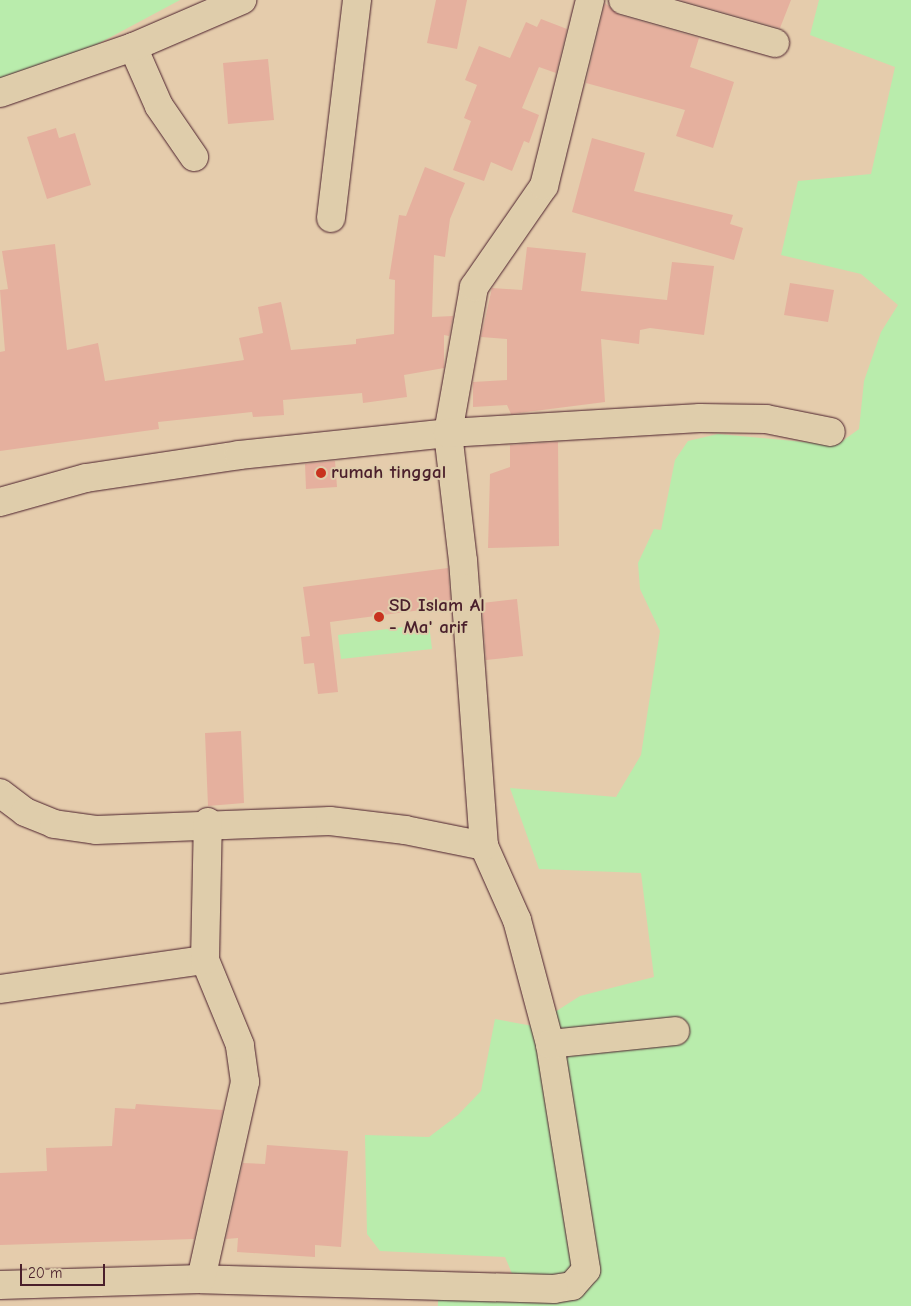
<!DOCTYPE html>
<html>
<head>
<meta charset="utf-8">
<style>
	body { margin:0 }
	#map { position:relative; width:911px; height:1306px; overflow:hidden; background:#e5ccac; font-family:"Comic Neue",sans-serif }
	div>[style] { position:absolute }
	.green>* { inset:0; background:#b9ecac }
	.building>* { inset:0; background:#e5b09e }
	.roads { filter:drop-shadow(0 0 1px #4a1f2b) drop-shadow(0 0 1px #4a1f2b) }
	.minor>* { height:28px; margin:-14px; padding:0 14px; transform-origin:14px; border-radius:14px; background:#dfcdab }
	.dots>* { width:14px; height:14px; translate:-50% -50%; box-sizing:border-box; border:2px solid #dfcdab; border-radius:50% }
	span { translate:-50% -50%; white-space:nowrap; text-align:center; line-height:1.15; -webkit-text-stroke:4px #dfcdab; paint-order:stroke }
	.poi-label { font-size:19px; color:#4a1f2b; font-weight:700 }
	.left { translate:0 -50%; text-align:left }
	.scale { position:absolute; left:20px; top:1264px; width:85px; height:22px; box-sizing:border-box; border:2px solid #4a1f2b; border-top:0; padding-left:6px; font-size:15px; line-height:18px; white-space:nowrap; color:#4a1f2b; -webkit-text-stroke:4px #dfcdab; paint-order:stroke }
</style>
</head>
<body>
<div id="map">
	<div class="green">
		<div style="clip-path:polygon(0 0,180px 0,94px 46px,0 79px)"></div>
		<div style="clip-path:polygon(819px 0,911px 0,911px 1306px,438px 1306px,438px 1298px,524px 1302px,505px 1257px,380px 1251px,367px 1234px,365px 1135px,429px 1137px,458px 1115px,481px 1091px,495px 1019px,533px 1026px,580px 996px,654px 977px,641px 873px,539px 869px,510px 788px,616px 797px,641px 755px,660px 631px,640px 589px,638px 563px,654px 529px,661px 530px,675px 460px,688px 441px,718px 434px,837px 445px,859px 429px,864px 381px,881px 332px,898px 305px,861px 274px,781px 255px,798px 181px,871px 174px,895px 67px,810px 35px)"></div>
		<div style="clip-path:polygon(429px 624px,432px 649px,341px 659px,338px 635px)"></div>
	</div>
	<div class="building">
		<div style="clip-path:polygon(436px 0,467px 0,457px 49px,427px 43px)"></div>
		<div style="clip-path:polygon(680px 0,791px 0,780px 28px)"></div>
		<div style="clip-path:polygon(605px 3px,619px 15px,699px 38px,690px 67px,734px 82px,713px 148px,676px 136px,685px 110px,586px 83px)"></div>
		<div style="clip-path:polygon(541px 19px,567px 29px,556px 73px,539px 67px,522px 108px,539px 115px,529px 143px,524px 141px,512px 171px,491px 162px,484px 181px,453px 170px,471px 121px,464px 118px,477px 85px,465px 80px,479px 46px,510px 58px,526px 22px,537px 27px)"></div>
		<div style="clip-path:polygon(268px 59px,274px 120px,228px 124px,223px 63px)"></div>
		<div style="clip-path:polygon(56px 128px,59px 138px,75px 133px,91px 185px,47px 199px,27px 137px)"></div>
		<div style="clip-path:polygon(592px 138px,645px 153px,634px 191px,733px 215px,730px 224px,743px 228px,734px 260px,572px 212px)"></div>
		<div style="clip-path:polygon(425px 167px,465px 183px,450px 219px,445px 257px,434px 255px,432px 317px,453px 316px,449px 336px,444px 335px,444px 368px,404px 375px,407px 397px,363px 403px,362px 393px,283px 400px,284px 415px,253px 417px,252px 412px,158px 422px,159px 429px,0 451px,0 352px,5px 351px,0 290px,8px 289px,2px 251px,55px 244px,67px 350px,98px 343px,105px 381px,244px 360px,239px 338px,263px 333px,258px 307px,281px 302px,291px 350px,356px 344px,356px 339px,394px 334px,395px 280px,389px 279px,399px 215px,406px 216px)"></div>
		<div style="clip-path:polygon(527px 247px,586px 253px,581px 291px,667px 300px,672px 262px,714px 266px,704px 335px,650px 328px,640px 330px,639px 344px,601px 339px,605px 402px,511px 414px,507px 405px,473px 407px,473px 382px,507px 380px,507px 339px,481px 337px,492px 288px,522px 290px)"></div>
		<div style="clip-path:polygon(790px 283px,834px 290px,828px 322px,784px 315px)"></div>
		<div style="clip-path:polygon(558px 442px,559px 546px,488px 548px,490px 474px,510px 467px,510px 445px)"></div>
		<div style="clip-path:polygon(335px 461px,337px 487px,306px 489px,305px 464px)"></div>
		<div style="clip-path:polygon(448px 568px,451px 606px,330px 622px,338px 692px,318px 694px,314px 663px,304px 664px,301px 637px,310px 636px,303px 587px)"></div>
		<div style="clip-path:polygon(517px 599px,523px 656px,486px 660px,482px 603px)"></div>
		<div style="clip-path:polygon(241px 731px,244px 803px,208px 806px,205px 733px)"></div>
		<div style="clip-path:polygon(136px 1104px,223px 1110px,194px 1239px,0 1245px,0 1173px,47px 1171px,46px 1148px,112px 1146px,115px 1108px,135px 1109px)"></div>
		<div style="clip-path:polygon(267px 1145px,348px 1151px,341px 1247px,315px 1245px,315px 1257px,237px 1252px,238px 1238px,226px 1239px,243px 1163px,265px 1164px)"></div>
	</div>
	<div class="roads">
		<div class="minor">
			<div style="left:623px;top:0;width:158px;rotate:15.8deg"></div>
			<div style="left:133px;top:47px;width:64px;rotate:66.2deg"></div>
			<div style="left:159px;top:106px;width:62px;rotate:55.5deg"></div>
			<div style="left:0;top:93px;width:141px;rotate:-19.1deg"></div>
			<div style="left:133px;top:47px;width:119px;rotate:-23.3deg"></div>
			<div style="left:331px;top:218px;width:220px;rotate:-83.2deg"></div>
			<div style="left:0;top:502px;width:89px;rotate:-15.6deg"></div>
			<div style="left:86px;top:478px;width:155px;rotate:-8.5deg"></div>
			<div style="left:239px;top:455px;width:210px;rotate:-6deg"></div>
			<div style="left:448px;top:433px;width:148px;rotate:-79.9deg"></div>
			<div style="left:474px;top:287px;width:123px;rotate:-55.3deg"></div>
			<div style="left:544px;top:186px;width:192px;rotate:-76.1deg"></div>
			<div style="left:0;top:793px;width:31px;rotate:37deg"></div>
			<div style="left:25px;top:812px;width:31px;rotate:22deg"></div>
			<div style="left:54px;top:824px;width:42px;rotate:8.1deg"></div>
			<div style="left:96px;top:830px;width:234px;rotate:-2.2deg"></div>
			<div style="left:330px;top:821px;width:76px;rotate:6.8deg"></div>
			<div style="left:405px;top:830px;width:81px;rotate:11.4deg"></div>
			<div style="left:484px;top:846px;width:81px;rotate:66deg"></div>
			<div style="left:517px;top:920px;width:128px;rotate:75.1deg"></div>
			<div style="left:550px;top:1044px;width:229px;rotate:80.9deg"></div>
			<div style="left:586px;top:1270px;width:21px;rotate:131deg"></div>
			<div style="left:572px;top:1286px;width:18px;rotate:171deg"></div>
			<div style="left:554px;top:1289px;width:353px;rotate:-178.4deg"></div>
			<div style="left:201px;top:1279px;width:201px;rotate:178.3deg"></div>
			<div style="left:484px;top:846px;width:286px;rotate:-94.2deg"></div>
			<div style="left:463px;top:561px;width:129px;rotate:-96.7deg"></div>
			<div style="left:448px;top:433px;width:252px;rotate:-3.4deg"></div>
			<div style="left:700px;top:418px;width:66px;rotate:0.9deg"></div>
			<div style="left:766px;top:419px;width:66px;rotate:11.3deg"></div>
			<div style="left:0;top:989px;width:207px;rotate:-8.1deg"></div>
			<div style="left:550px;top:1044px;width:126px;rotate:-5.9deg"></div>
			<div style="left:201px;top:1279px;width:202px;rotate:-77.4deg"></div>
			<div style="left:245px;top:1082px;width:37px;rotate:-98deg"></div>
			<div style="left:240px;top:1045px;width:92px;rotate:-112.4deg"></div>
			<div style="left:205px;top:960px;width:138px;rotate:-88.8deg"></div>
		</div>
	</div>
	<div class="dots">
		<div style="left:321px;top:473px;background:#c8321e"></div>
		<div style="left:379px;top:617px;background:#c8321e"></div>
	</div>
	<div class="poi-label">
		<span class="left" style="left:331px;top:473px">rumah tinggal</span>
		<span class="left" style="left:389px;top:617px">SD Islam Al<br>- Ma' arif</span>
	</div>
	<div class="scale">20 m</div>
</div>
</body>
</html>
